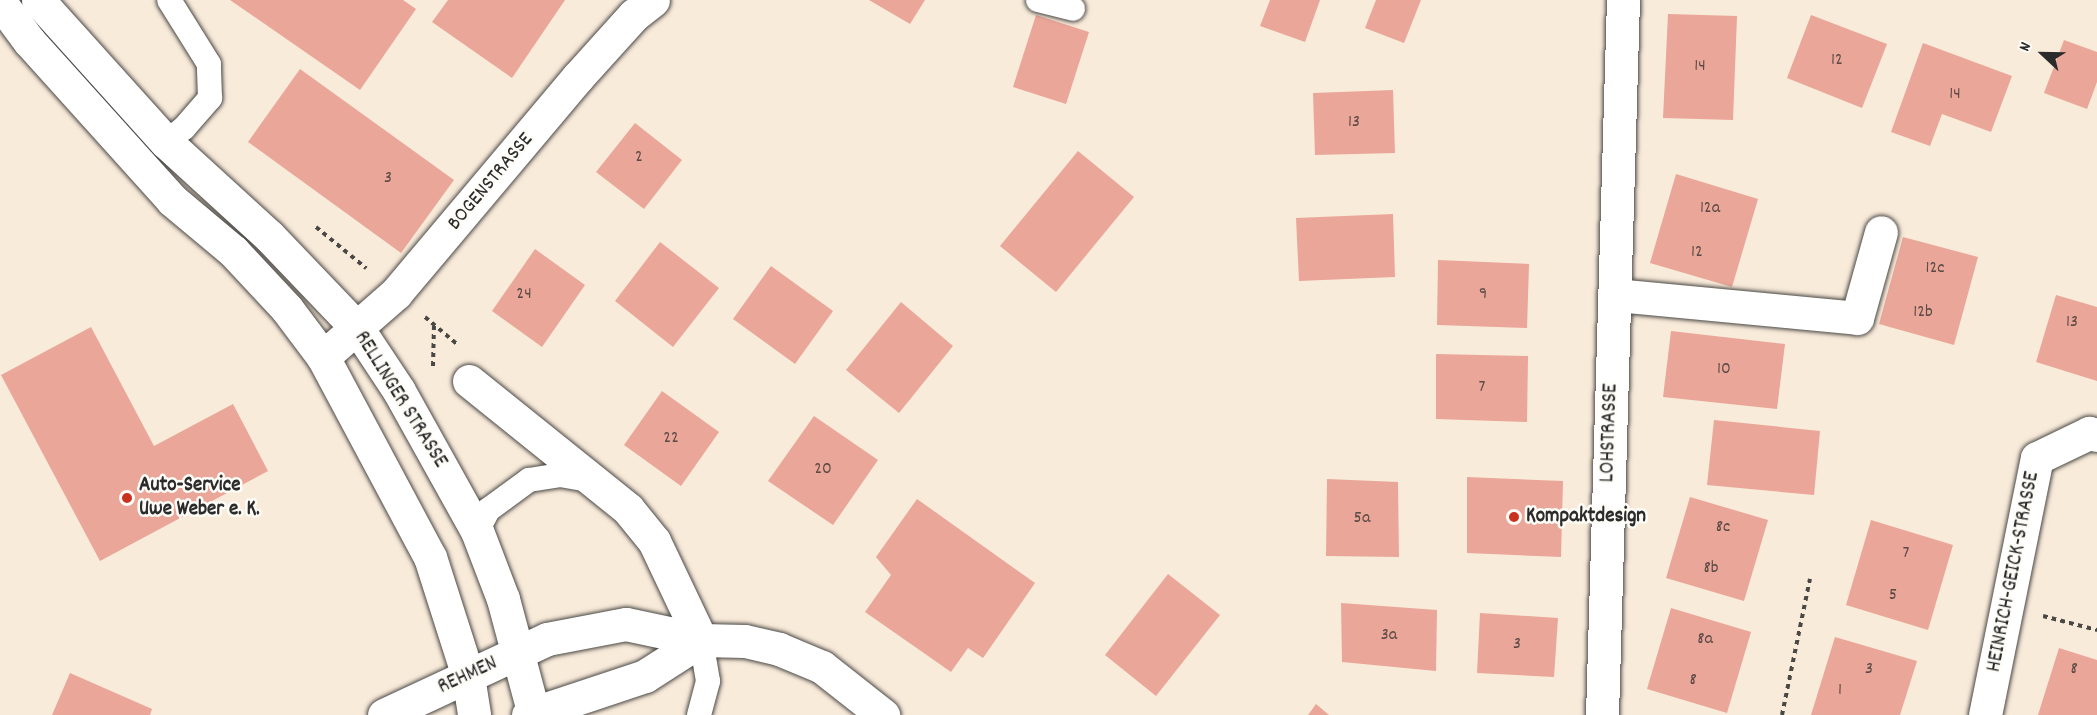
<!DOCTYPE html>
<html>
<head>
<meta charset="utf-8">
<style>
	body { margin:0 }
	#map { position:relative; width:2097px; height:715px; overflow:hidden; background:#f9ebda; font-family:Dekko,sans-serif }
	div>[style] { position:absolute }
	.building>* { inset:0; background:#eaa698 }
	.path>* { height:4px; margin-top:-2px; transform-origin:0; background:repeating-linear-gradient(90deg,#4a4845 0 4.5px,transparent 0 9px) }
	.roads { filter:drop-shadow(0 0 2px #4a4845) drop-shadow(0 0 2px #4a4845) }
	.lane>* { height:24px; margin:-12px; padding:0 12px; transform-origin:12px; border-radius:12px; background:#fff }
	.street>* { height:33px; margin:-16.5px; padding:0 16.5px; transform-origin:16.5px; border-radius:16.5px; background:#fff }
	.secondary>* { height:33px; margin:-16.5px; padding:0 16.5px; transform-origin:16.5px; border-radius:16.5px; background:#fff }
	.dots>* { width:16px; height:16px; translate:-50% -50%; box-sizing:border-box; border:3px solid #fdfcf7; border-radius:50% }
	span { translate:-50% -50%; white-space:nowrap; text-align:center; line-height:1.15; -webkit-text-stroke:5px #fdfcf7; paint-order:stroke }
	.number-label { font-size:18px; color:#5b4a46 }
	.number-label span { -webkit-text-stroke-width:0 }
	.street-label { font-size:21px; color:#2b2b2b }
	.poi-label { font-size:21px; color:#2b2b2b; font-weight:700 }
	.left { translate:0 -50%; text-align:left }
	.north { position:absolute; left:2013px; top:24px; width:60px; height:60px; -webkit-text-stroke:4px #fdfcf7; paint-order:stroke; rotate:292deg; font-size:16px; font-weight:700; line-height:24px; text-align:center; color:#2b2b2b }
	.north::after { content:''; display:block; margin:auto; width:21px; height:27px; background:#2b2b2b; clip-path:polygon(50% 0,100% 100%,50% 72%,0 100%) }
</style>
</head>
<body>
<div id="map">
	<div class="building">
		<div style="clip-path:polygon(230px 0,403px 0,416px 9px,360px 90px)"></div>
		<div style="clip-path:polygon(448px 0,565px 0,512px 78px,432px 22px)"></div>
		<div style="clip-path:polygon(869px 0,925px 0,910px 24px)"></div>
		<div style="clip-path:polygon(1270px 0,1320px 0,1305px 42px,1260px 26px)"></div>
		<div style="clip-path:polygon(1376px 0,1421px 0,1404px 43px,1365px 28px)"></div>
		<div style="clip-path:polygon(1668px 14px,1737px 16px,1733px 120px,1663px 118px)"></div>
		<div style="clip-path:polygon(1036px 15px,1089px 32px,1066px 104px,1013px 87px)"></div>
		<div style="clip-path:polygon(1811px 15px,1887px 44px,1862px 108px,1787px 78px)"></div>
		<div style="clip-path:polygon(2064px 40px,2097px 52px,2097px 82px,2087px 109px,2044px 93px)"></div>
		<div style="clip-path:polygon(1923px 43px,2012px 76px,1991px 132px,1942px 114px,1930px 146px,1891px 132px)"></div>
		<div style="clip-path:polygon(300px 69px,454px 180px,401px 253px,248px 142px)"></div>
		<div style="clip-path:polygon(1393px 90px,1395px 153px,1315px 155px,1313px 93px)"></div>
		<div style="clip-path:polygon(635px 123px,682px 160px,644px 209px,596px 172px)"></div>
		<div style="clip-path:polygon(1078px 151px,1134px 197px,1056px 292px,1000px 246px)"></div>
		<div style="clip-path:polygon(1676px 174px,1758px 199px,1732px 287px,1650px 263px)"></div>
		<div style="clip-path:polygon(1393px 214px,1395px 277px,1299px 281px,1296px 218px)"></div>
		<div style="clip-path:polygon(1903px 237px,1978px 257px,1954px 345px,1879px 324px)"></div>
		<div style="clip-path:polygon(660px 242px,719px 288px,673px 347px,615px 301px)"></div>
		<div style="clip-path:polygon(535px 249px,585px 285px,542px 347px,492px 311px)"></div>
		<div style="clip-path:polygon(1438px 260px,1529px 264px,1527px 328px,1437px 325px)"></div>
		<div style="clip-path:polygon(771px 266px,833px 311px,795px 364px,733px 319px)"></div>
		<div style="clip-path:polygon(2056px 295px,2097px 307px,2097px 381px,2036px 362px)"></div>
		<div style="clip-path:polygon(901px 302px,953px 346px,899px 413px,846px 370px)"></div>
		<div style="clip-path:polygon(91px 327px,154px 446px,233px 404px,268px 471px,100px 561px,1px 375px)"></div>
		<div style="clip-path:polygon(1671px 331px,1785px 344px,1777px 409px,1663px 397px)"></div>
		<div style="clip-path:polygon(1436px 354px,1528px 356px,1527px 422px,1436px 419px)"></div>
		<div style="clip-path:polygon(662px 391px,719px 432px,681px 486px,624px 445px)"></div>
		<div style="clip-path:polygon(814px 416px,878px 460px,833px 525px,768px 481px)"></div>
		<div style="clip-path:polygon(1714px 420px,1820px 431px,1814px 495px,1707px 485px)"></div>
		<div style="clip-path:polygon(1467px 477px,1563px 481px,1561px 557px,1467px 553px)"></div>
		<div style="clip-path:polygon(1327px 479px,1398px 482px,1399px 557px,1326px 556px)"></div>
		<div style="clip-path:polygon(1690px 497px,1768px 520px,1744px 601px,1666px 578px)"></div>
		<div style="clip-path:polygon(917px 499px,1035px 583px,983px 658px,968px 648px,951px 672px,865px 612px,891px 575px,876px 557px)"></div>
		<div style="clip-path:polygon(1871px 520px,1953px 545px,1928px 630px,1846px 605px)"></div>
		<div style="clip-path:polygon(1168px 574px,1220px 615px,1156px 696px,1105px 655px)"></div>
		<div style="clip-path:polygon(1341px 603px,1437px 610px,1436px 671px,1342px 662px)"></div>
		<div style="clip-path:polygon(1671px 608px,1751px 632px,1727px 713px,1647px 689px)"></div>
		<div style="clip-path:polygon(1480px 613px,1558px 618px,1554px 677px,1477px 673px)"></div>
		<div style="clip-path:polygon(1835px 637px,1917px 661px,1900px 715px,1811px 715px)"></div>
		<div style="clip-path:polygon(2059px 648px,2097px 660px,2097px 715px,2038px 715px)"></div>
		<div style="clip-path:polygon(70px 673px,152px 709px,150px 715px,52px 715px)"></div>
		<div style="clip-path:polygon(1316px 704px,1329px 715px,1308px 715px)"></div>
	</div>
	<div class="path">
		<div style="left:316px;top:227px;width:65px;rotate:39.4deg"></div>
		<div style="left:425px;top:317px;width:43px;rotate:40.3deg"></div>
		<div style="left:433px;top:366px;width:40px;rotate:-88.6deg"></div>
		<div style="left:2043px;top:616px;width:56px;rotate:14.5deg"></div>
		<div style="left:1782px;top:715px;width:139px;rotate:-78.4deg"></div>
	</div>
	<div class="roads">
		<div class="lane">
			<div style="left:1038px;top:0;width:36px;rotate:14deg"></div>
			<div style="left:166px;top:142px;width:23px;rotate:-38deg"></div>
			<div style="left:184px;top:128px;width:40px;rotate:-49deg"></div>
			<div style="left:210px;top:98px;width:34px;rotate:-92deg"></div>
			<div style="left:209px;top:64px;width:75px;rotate:-122deg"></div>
			<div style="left:477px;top:531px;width:24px;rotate:-62deg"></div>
			<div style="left:488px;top:510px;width:51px;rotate:-36.2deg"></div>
			<div style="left:529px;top:480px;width:31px;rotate:-9deg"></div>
			<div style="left:560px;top:475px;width:29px;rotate:10deg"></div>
			<div style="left:699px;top:715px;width:35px;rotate:-75deg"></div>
			<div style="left:708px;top:681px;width:42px;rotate:-99.7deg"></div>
		</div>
		<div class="street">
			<div style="left:1615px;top:295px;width:243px;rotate:5.4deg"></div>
			<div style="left:1857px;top:318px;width:89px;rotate:-74.4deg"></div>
			<div style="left:323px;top:357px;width:97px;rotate:-41.2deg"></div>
			<div style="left:396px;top:293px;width:281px;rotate:-49.9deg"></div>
			<div style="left:577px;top:78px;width:85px;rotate:-47.9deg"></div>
			<div style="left:634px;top:15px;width:24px;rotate:-38deg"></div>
			<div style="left:469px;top:381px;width:204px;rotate:38.8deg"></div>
			<div style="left:628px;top:509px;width:41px;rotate:50.9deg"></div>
			<div style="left:654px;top:541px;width:110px;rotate:64.6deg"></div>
			<div style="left:384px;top:715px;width:180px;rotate:-25deg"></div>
			<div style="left:547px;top:639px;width:80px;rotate:-10.8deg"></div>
			<div style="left:626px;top:624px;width:77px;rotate:12deg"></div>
			<div style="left:701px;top:640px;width:44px;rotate:1.3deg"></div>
			<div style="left:745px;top:641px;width:35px;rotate:13deg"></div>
			<div style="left:779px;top:649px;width:47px;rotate:22.7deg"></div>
			<div style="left:822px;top:667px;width:78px;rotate:38.2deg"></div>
			<div style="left:528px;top:715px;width:123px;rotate:-18.4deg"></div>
			<div style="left:645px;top:676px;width:67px;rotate:-32.7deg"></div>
			<div style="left:1602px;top:715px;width:715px;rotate:-88.32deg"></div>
			<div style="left:1985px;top:715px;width:262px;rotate:-78.6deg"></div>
			<div style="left:2037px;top:458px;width:58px;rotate:-25.7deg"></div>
			<div style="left:2089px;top:433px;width:8px;rotate:14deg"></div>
		</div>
		<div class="secondary">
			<div style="left:38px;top:0;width:191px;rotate:48deg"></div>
			<div style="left:166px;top:142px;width:139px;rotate:42.4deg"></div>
			<div style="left:269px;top:236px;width:129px;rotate:46.3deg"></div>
			<div style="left:358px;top:329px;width:74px;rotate:56.5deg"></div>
			<div style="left:399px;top:391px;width:160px;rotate:60.9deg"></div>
			<div style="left:477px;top:531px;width:73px;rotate:69.1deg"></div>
			<div style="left:503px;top:599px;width:120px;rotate:75deg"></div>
			<div style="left:0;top:2px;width:49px;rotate:53.4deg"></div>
			<div style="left:29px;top:41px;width:214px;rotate:48deg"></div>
			<div style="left:172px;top:200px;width:80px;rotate:39.9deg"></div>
			<div style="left:233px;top:251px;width:79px;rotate:47deg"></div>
			<div style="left:287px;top:309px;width:60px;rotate:53.1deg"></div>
			<div style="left:323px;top:357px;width:227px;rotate:61.9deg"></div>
			<div style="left:430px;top:557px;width:125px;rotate:72.3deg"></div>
			<div style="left:468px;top:676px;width:39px;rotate:81deg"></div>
		</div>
	</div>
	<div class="dots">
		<div style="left:127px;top:498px;background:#c8321e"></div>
		<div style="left:1514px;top:517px;background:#c8321e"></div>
	</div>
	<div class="number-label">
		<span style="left:1837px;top:61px">12</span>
		<span style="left:1700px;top:67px">14</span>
		<span style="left:1955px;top:95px">14</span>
		<span style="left:1354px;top:123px">13</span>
		<span style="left:639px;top:158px">2</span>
		<span style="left:388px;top:179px">3</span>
		<span style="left:1710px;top:209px">12a</span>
		<span style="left:1697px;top:253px">12</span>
		<span style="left:1935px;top:269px">12c</span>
		<span style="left:524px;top:295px">24</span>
		<span style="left:1483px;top:295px">9</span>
		<span style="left:1923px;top:313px">12b</span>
		<span style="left:2072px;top:323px">13</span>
		<span style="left:1724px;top:370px">10</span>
		<span style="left:1482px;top:388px">7</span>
		<span style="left:671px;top:439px">22</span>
		<span style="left:823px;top:470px">20</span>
		<span style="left:1362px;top:519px">5a</span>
		<span style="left:1723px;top:528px">8c</span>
		<span style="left:1906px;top:554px">7</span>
		<span style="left:1711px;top:569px">8b</span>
		<span style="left:1893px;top:596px">5</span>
		<span style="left:1389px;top:636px">3a</span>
		<span style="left:1705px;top:640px">8a</span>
		<span style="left:1517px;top:645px">3</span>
		<span style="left:1869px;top:670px">3</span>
		<span style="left:2074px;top:670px">8</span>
		<span style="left:1693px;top:681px">8</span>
		<span style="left:1840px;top:691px">1</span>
	</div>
	<div class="street-label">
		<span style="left:491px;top:182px;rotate:-50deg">BOGENSTRASSE</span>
		<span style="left:400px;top:400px;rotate:58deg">RELLINGER STRASSE</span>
		<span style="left:1610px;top:433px;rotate:-88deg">LOHSTRASSE</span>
		<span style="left:2014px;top:572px;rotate:-79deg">HEINRICH-GEICK-STRASSE</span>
		<span style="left:468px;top:676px;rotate:-25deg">REHMEN</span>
	</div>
	<div class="poi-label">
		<span class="left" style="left:139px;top:498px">Auto-Service<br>Uwe Weber e. K.</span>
		<span class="left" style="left:1526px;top:517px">Kompaktdesign</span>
	</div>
	<div class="north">N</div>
</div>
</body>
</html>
